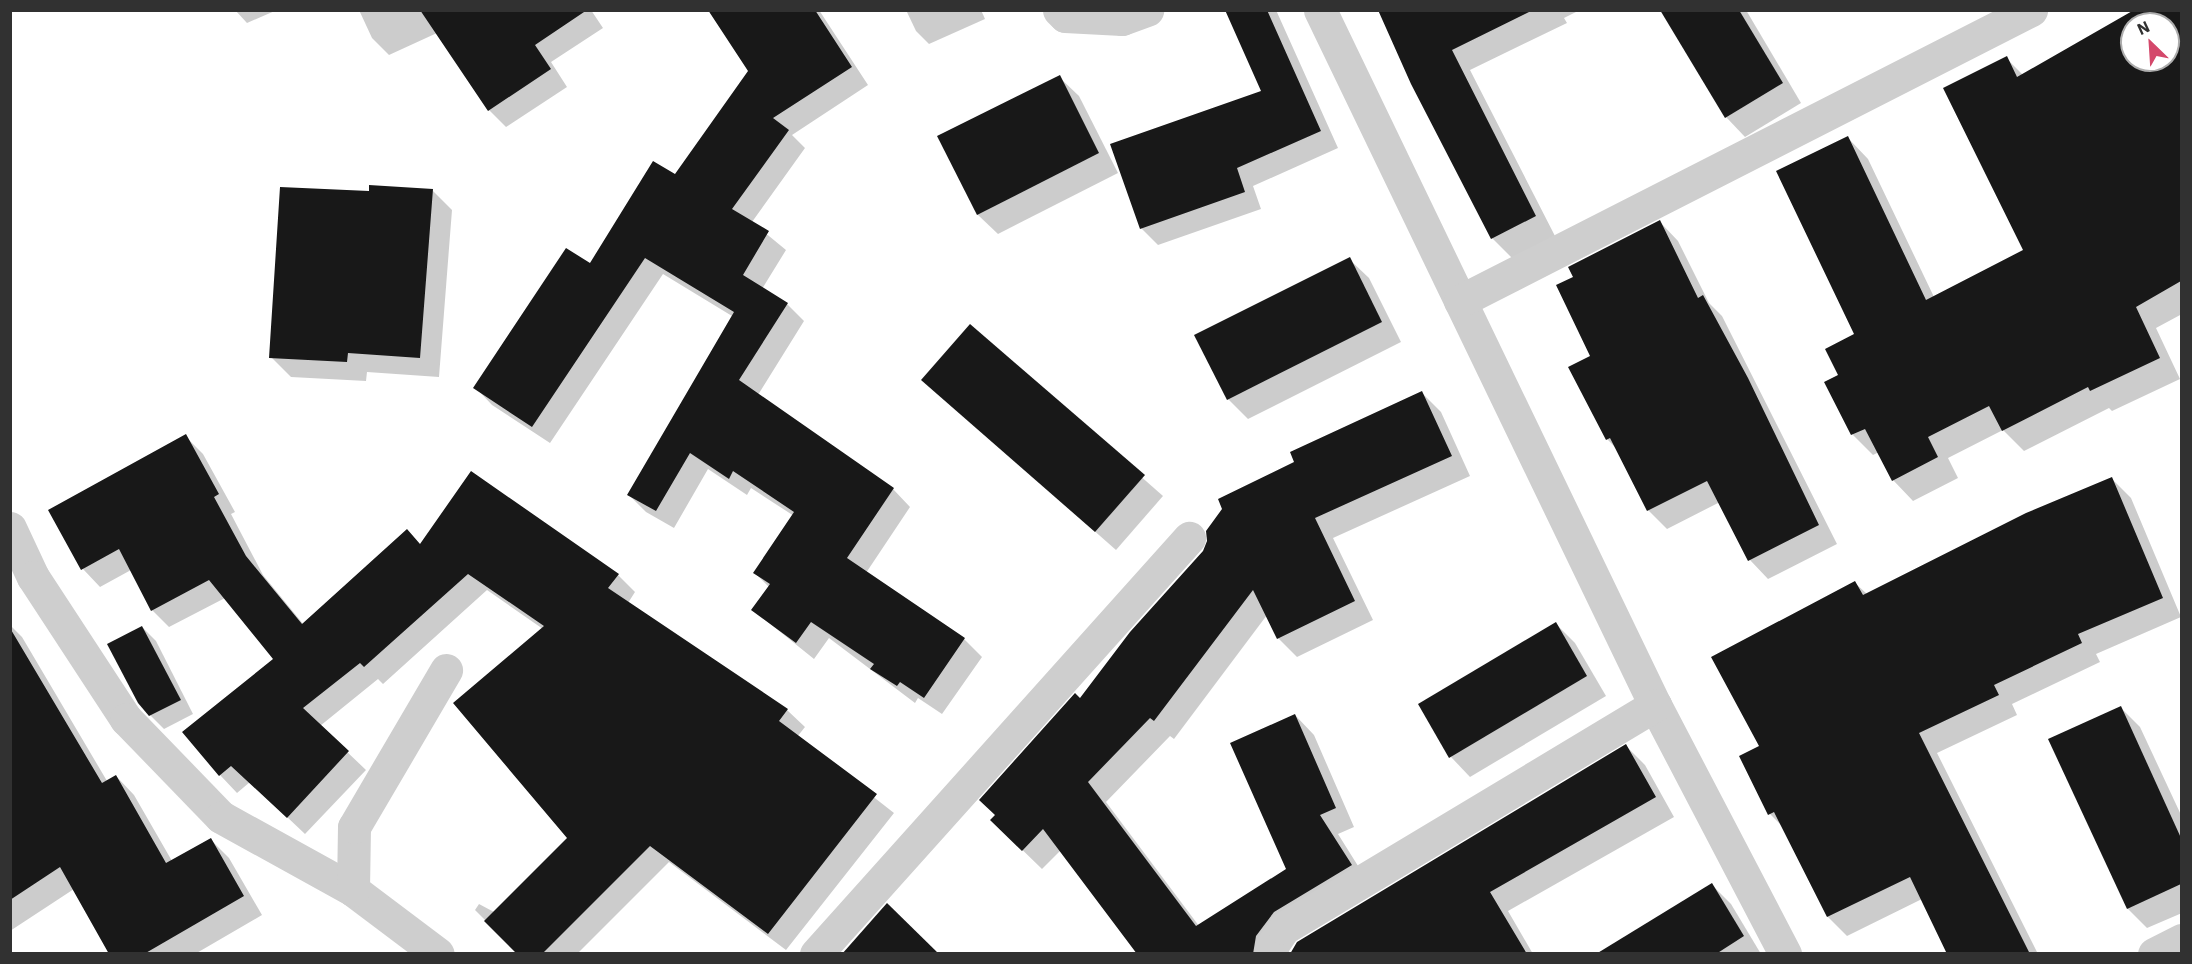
<!DOCTYPE html>
<html>
<head>
<meta charset="utf-8">
<style>
	body { margin:0 }
	#map { position:relative; width:2192px; height:964px; overflow:hidden; background:#fff; font-family:"IBM Plex Sans",sans-serif }
	div>[style] { position:absolute }
	.shadow>* { inset:0; background:#0003 }
	.building>* { inset:0; background:#181818 }
	.minor>* { height:33px; margin:-16.5px; padding:0 16.5px; transform-origin:16.5px; border-radius:16.5px; background:#cecece }
	span { translate:-50% -50%; white-space:nowrap; text-align:center; line-height:1.15; -webkit-text-stroke:6px #fff; paint-order:stroke }
	.frame { position:absolute; inset:0; border:12px solid #313131; pointer-events:none }
	.north { position:absolute; left:2120px; top:12px; width:60px; height:60px; box-sizing:border-box; background:#fff; border:2px solid #adadad; border-radius:50%; rotate:335deg; font-size:16px; font-weight:700; line-height:24px; text-align:center; color:#313131 }
	.north::after { content:''; display:block; margin:auto; width:21px; height:27px; background:#d4486b; clip-path:polygon(50% 0,100% 100%,50% 72%,0 100%) }
</style>
</head>
<body>
<div id="map">
	<div class="shadow">
		<div style="clip-path:polygon(235px 10px,277px 10px,247px 23px)"></div>
		<div style="clip-path:polygon(359px 10px,591px 10px,603px 28px,551px 62px,567px 87px,506px 127px,489px 110px,437px 33px,389px 55px,372px 38px)"></div>
		<div style="clip-path:polygon(709px 10px,819px 10px,868px 85px,792px 135px,805px 148px,752px 222px,786px 250px,762px 289px,787px 304px,804px 321px,758px 395px,893px 489px,910px 507px,866px 573px,964px 639px,982px 657px,942px 714px,918px 698px,915px 703px,829px 638px,814px 659px,753px 610px,769px 587px,755px 573px,794px 516px,751px 488px,747px 495px,708px 469px,674px 528px,646px 512px,629px 495px,732px 316px,663px 274px,550px 443px,492px 405px,475px 387px,676px 176px,750px 71px)"></div>
		<div style="clip-path:polygon(906px 10px,981px 10px,985px 19px,929px 44px,916px 31px)"></div>
		<div style="clip-path:polygon(1227px 10px,1276px 10px,1338px 148px,1253px 186px,1261px 209px,1158px 245px,1141px 228px,1263px 92px)"></div>
		<div style="clip-path:polygon(1380px 10px,1580px 10px,1564px 18px,1567px 23px,1470px 70px,1555px 236px,1512px 258px,1492px 238px)"></div>
		<div style="clip-path:polygon(1662px 10px,1746px 10px,1801px 103px,1745px 137px,1726px 117px)"></div>
		<div style="clip-path:polygon(evenodd,2160px 10px,2182px 10px,2182px 314px,2156px 328px,2180px 379px,2112px 411px,2109px 408px,2024px 451px,2003px 430px,1948px 458px,1958px 478px,1913px 501px,1893px 480px,1879px 452px,1873px 455px,1853px 435px,1826px 383px,1840px 376px,1856px 335px,1848px 138px,1868px 159px,1934px 297px,2025px 251px,2006px 58px,2023px 75px,2160px 10px,2132px 24px,2168px 24px,2168px 60px,2132px 60px,2132px 24px)"></div>
		<div style="clip-path:polygon(1059px 77px,1079px 96px,1118px 173px,998px 234px,978px 215px,939px 137px)"></div>
		<div style="clip-path:polygon(432px 190px,452px 210px,439px 377px,367px 372px,366px 381px,291px 377px,271px 357px,370px 193px)"></div>
		<div style="clip-path:polygon(1660px 222px,1678px 241px,1709px 303px,1722px 316px,1837px 544px,1768px 579px,1750px 560px,1720px 502px,1667px 529px,1648px 510px,1617px 449px,1607px 439px,1575px 278px)"></div>
		<div style="clip-path:polygon(1349px 259px,1369px 278px,1401px 342px,1248px 419px,1228px 399px,1197px 336px)"></div>
		<div style="clip-path:polygon(970px 326px,1163px 496px,1116px 550px,923px 380px)"></div>
		<div style="clip-path:polygon(1422px 393px,1441px 412px,1470px 476px,1333px 538px,1373px 620px,1297px 657px,1278px 638px,1267px 615px,1174px 739px,1170px 736px,1106px 802px,1199px 926px,1287px 870px,1295px 715px,1314px 735px,1354px 827px,1338px 834px,1370px 885px,1276px 954px,1139px 954px,1061px 850px,1042px 869px,1011px 839px,1081px 700px,1296px 463px)"></div>
		<div style="clip-path:polygon(185px 436px,203px 454px,235px 512px,231px 514px,263px 575px,304px 625px,421px 546px,618px 575px,635px 592px,628px 603px,787px 710px,805px 727px,797px 737px,894px 813px,786px 950px,669px 862px,577px 954px,519px 954px,475px 910px,479px 904px,494px 912px,569px 838px,543px 629px,487px 590px,383px 684px,378px 679px,320px 726px,366px 770px,305px 834px,250px 782px,237px 793px,220px 775px,275px 659px,225px 598px,169px 627px,152px 610px,131px 570px,100px 587px,83px 569px)"></div>
		<div style="clip-path:polygon(2112px 479px,2131px 498px,2181px 617px,2096px 654px,2100px 662px,2012px 704px,2017px 715px,1937px 753px,2038px 954px,1948px 954px,1922px 899px,1847px 936px,1828px 917px,1783px 827px,1770px 814px,1761px 747px,1855px 583px,1867px 594px)"></div>
		<div style="clip-path:polygon(1556px 624px,1575px 643px,1606px 696px,1470px 777px,1451px 757px)"></div>
		<div style="clip-path:polygon(10px 625px,22px 637px,107px 781px,116px 776px,134px 795px,172px 861px,210px 839px,229px 858px,262px 915px,195px 954px,111px 954px,74px 889px,10px 931px)"></div>
		<div style="clip-path:polygon(142px 627px,156px 641px,193px 714px,164px 729px,150px 715px)"></div>
		<div style="clip-path:polygon(2121px 708px,2140px 727px,2182px 817px,2182px 913px,2147px 928px,2128px 909px)"></div>
		<div style="clip-path:polygon(1626px 746px,1645px 765px,1674px 817px,1508px 911px,1533px 954px,1293px 954px)"></div>
		<div style="clip-path:polygon(1712px 885px,1731px 904px,1761px 954px,1599px 954px)"></div>
	</div>
	<div class="building">
		<div style="clip-path:polygon(420px 10px,587px 10px,535px 45px,551px 69px,488px 111px)"></div>
		<div style="clip-path:polygon(708px 10px,815px 10px,852px 67px,773px 118px,789px 130px,732px 209px,769px 231px,743px 275px,788px 303px,739px 380px,894px 488px,847px 558px,965px 638px,924px 698px,900px 682px,897px 686px,870px 669px,874px 664px,811px 622px,796px 643px,751px 610px,770px 584px,753px 573px,794px 512px,733px 471px,729px 479px,690px 453px,656px 511px,627px 495px,734px 312px,645px 258px,532px 427px,473px 388px,566px 248px,590px 263px,653px 161px,675px 174px,748px 71px)"></div>
		<div style="clip-path:polygon(1225px 10px,1267px 10px,1321px 131px,1237px 168px,1245px 192px,1140px 229px,1110px 144px,1261px 91px)"></div>
		<div style="clip-path:polygon(1378px 10px,1533px 10px,1452px 50px,1536px 216px,1491px 239px,1411px 84px)"></div>
		<div style="clip-path:polygon(1660px 10px,1739px 10px,1783px 83px,1725px 118px)"></div>
		<div style="clip-path:polygon(evenodd,2134px 10px,2181px 10px,2181px 281px,2136px 307px,2160px 358px,2090px 391px,2088px 387px,2002px 431px,1989px 406px,1928px 437px,1938px 457px,1892px 481px,1865px 429px,1851px 435px,1824px 382px,1838px 375px,1825px 349px,1854px 334px,1776px 171px,1848px 136px,1926px 300px,2023px 250px,1943px 88px,2007px 56px,2017px 77px,2134px 10px,2132px 24px,2168px 24px,2168px 60px,2132px 60px,2132px 24px)"></div>
		<div style="clip-path:polygon(1060px 75px,1099px 153px,977px 215px,937px 136px)"></div>
		<div style="clip-path:polygon(369px 185px,433px 189px,420px 358px,348px 353px,347px 362px,269px 358px,280px 187px,369px 191px)"></div>
		<div style="clip-path:polygon(1660px 220px,1698px 298px,1703px 295px,1748px 378px,1819px 525px,1748px 561px,1707px 481px,1647px 511px,1610px 438px,1606px 440px,1568px 367px,1590px 356px,1556px 285px,1573px 277px,1568px 267px)"></div>
		<div style="clip-path:polygon(1350px 257px,1382px 322px,1227px 400px,1194px 335px)"></div>
		<div style="clip-path:polygon(970px 324px,1145px 475px,1095px 532px,921px 380px)"></div>
		<div style="clip-path:polygon(1422px 391px,1452px 456px,1315px 518px,1355px 601px,1277px 639px,1253px 590px,1154px 721px,1150px 718px,1088px 782px,1196px 926px,1286px 869px,1230px 743px,1295px 714px,1336px 808px,1320px 815px,1352px 865px,1274px 912px,1256px 936px,1253px 954px,1137px 954px,1043px 829px,1022px 851px,990px 820px,995px 815px,979px 800px,1075px 693px,1080px 698px,1130px 632px,1203px 551px,1207px 541px,1206px 531px,1222px 509px,1218px 499px,1294px 462px,1290px 452px)"></div>
		<div style="clip-path:polygon(186px 434px,219px 494px,214px 497px,246px 556px,302px 624px,407px 529px,420px 544px,471px 471px,619px 574px,608px 588px,788px 709px,779px 721px,877px 794px,768px 934px,650px 846px,542px 954px,517px 954px,484px 921px,567px 838px,453px 703px,544px 626px,468px 574px,364px 667px,360px 663px,303px 708px,349px 751px,287px 818px,231px 766px,219px 776px,182px 732px,273px 659px,209px 580px,151px 611px,119px 549px,81px 570px,48px 510px)"></div>
		<div style="clip-path:polygon(2112px 477px,2163px 598px,2078px 634px,2082px 643px,1994px 685px,1999px 695px,1919px 733px,2030px 954px,1947px 954px,1910px 877px,1827px 917px,1774px 812px,1768px 815px,1739px 756px,1759px 746px,1711px 657px,1855px 581px,1863px 595px,2026px 513px)"></div>
		<div style="clip-path:polygon(1556px 622px,1587px 676px,1449px 758px,1418px 704px)"></div>
		<div style="clip-path:polygon(142px 626px,181px 700px,149px 716px,138px 703px,107px 644px)"></div>
		<div style="clip-path:polygon(10px 628px,102px 783px,116px 775px,166px 863px,211px 838px,244px 896px,144px 954px,109px 954px,60px 867px,10px 900px)"></div>
		<div style="clip-path:polygon(2121px 706px,2181px 838px,2181px 884px,2127px 909px,2048px 739px)"></div>
		<div style="clip-path:polygon(1626px 744px,1656px 797px,1490px 892px,1527px 954px,1290px 954px,1297px 942px)"></div>
		<div style="clip-path:polygon(1712px 883px,1744px 936px,1716px 954px,1596px 954px)"></div>
		<div style="clip-path:polygon(887px 903px,939px 954px,842px 954px)"></div>
	</div>
	<div class="minor">
		<div style="left:1059px;top:10px;width:8px;rotate:45deg"></div>
		<div style="left:1065px;top:16px;width:57px;rotate:3deg"></div>
		<div style="left:1122px;top:19px;width:27px;rotate:-20deg"></div>
		<div style="left:1320px;top:10px;width:772px;rotate:64.27deg"></div>
		<div style="left:1655px;top:705px;width:281px;rotate:62.4deg"></div>
		<div style="left:1460px;top:301px;width:641px;rotate:-27deg"></div>
		<div style="left:10px;top:528px;width:54px;rotate:64.9deg"></div>
		<div style="left:33px;top:577px;width:170px;rotate:56.8deg"></div>
		<div style="left:126px;top:719px;width:136px;rotate:45.9deg"></div>
		<div style="left:221px;top:817px;width:151px;rotate:28.9deg"></div>
		<div style="left:353px;top:890px;width:106px;rotate:37deg"></div>
		<div style="left:353px;top:890px;width:63px;rotate:-89.1deg"></div>
		<div style="left:354px;top:827px;width:182px;rotate:-59.6deg"></div>
		<div style="left:816px;top:954px;width:559px;rotate:-48.12deg"></div>
		<div style="left:1272px;top:954px;width:7px;rotate:-98deg"></div>
		<div style="left:1271px;top:947px;width:23px;rotate:-56deg"></div>
		<div style="left:1284px;top:928px;width:433px;rotate:-31deg"></div>
		<div style="left:2154px;top:954px;width:31px;rotate:-27deg"></div>
	</div>
	<div class="frame"></div>
	<div class="north">N</div>
</div>
</body>
</html>
